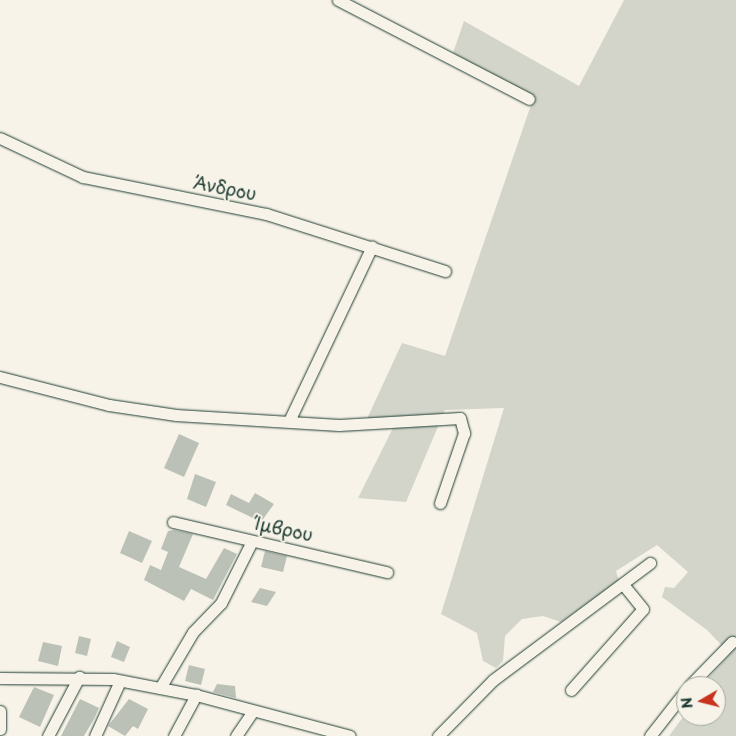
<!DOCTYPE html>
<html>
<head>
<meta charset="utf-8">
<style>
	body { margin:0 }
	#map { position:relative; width:736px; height:736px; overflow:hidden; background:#f7f3e8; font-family:"Playpen Sans",sans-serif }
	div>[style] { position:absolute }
	.green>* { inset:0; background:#d3d5ca }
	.building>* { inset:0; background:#bbc1b6 }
	.roads { filter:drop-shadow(0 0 1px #1f3d34) drop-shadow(0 0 1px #1f3d34) }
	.street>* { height:11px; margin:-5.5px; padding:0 5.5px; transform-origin:5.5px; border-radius:5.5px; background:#f7f3e8 }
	span { translate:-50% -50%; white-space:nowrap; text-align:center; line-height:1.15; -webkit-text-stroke:4px #f7f3e8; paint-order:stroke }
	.street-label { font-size:18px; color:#1f3d34 }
	.north { position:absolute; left:676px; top:676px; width:50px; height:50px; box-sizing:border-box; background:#f7f3e8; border:1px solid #a1aaa0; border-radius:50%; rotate:262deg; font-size:14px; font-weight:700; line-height:20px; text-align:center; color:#1f3d34 }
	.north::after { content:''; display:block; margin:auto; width:18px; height:22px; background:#c8321e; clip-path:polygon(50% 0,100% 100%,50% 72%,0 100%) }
</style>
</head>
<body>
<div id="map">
	<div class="green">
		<div style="clip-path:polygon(624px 0,736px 0,736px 736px,669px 736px,686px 713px,716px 716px,716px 686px,701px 686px,730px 654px,707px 630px,662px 597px,665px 587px,674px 588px,688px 572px,657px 545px,616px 571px,619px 581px,561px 622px,543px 616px,522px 619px,505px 636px,503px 661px,496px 668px,483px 661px,477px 633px,441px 614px,504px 408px,445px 410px,406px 502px,358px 498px,397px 420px,366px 421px,402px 343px,445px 356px,533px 99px,453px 53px,464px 21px,579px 86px)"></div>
	</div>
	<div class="building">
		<div style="clip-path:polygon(179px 434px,199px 443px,184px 477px,164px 468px)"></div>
		<div style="clip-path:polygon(195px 474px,216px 482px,206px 507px,187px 499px)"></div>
		<div style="clip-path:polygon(255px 493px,274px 504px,261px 522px,226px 505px,231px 494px,249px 503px)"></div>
		<div style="clip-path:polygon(174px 530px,193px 534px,179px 567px,206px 579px,224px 548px,237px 554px,213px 600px,191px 589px,184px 601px,144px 580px,150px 565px,161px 570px,168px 552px,161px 549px,168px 531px)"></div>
		<div style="clip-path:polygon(129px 531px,152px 541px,142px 563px,120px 553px)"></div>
		<div style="clip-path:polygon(265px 551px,287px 556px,283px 572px,261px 567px)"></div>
		<div style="clip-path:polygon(260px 588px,276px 592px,267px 606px,251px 602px)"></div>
		<div style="clip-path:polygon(79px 636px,91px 639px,87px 656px,75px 653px)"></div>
		<div style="clip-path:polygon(117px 641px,130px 647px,124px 662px,111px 657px)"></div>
		<div style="clip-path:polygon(43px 642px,62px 646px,58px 666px,38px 661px)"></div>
		<div style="clip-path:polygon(189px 665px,205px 669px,201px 685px,185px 681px)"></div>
		<div style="clip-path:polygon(217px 684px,235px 686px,236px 698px,213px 692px)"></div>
		<div style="clip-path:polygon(34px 687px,54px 695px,40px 727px,19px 717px)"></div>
		<div style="clip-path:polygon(80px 699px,99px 708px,94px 719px,84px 736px,61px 736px)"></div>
		<div style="clip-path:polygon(129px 699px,148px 709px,138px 729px,133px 726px,125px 736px,108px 726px)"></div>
	</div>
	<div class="roads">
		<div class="street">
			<div style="left:338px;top:0;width:215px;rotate:27.4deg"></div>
			<div style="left:0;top:138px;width:92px;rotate:25.2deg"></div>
			<div style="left:83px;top:177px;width:187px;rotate:11.4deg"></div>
			<div style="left:266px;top:214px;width:188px;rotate:17.7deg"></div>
			<div style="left:0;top:377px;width:113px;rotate:14.4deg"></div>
			<div style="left:109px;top:405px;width:68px;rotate:8.5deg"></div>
			<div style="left:176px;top:415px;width:163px;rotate:3.5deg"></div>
			<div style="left:339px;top:425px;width:121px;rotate:-3.3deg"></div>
			<div style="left:460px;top:418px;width:16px;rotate:75deg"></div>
			<div style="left:464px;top:433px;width:74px;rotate:108.9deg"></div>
			<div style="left:290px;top:419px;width:191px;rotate:-64.6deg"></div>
			<div style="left:173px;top:522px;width:220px;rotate:13.2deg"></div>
			<div style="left:0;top:678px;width:113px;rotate:0.5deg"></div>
			<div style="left:113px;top:679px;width:85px;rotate:10.9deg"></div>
			<div style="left:196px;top:695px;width:159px;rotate:14.9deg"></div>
			<div style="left:689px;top:686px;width:62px;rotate:-45.7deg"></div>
			<div style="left:160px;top:688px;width:65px;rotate:-59.5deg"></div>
			<div style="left:193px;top:632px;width:40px;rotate:-46deg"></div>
			<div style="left:221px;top:603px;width:69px;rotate:-63.4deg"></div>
			<div style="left:571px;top:690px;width:108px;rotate:-48.4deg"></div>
			<div style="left:643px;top:609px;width:32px;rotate:-129deg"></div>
			<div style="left:0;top:711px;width:18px;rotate:90deg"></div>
			<div style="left:48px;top:736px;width:67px;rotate:-62.3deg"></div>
			<div style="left:95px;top:736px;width:60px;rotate:-65.6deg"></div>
			<div style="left:174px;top:736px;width:47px;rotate:-61.8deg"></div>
			<div style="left:236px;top:736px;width:29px;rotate:-56deg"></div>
			<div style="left:438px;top:736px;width:78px;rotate:-45.5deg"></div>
			<div style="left:493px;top:680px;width:196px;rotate:-36.7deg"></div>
			<div style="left:650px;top:736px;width:58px;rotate:-52deg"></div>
		</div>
	</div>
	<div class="street-label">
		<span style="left:225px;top:188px;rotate:11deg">Άνδρου</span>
		<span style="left:284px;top:529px;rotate:12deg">Ίμβρου</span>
	</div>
	<div class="north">N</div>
</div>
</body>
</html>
